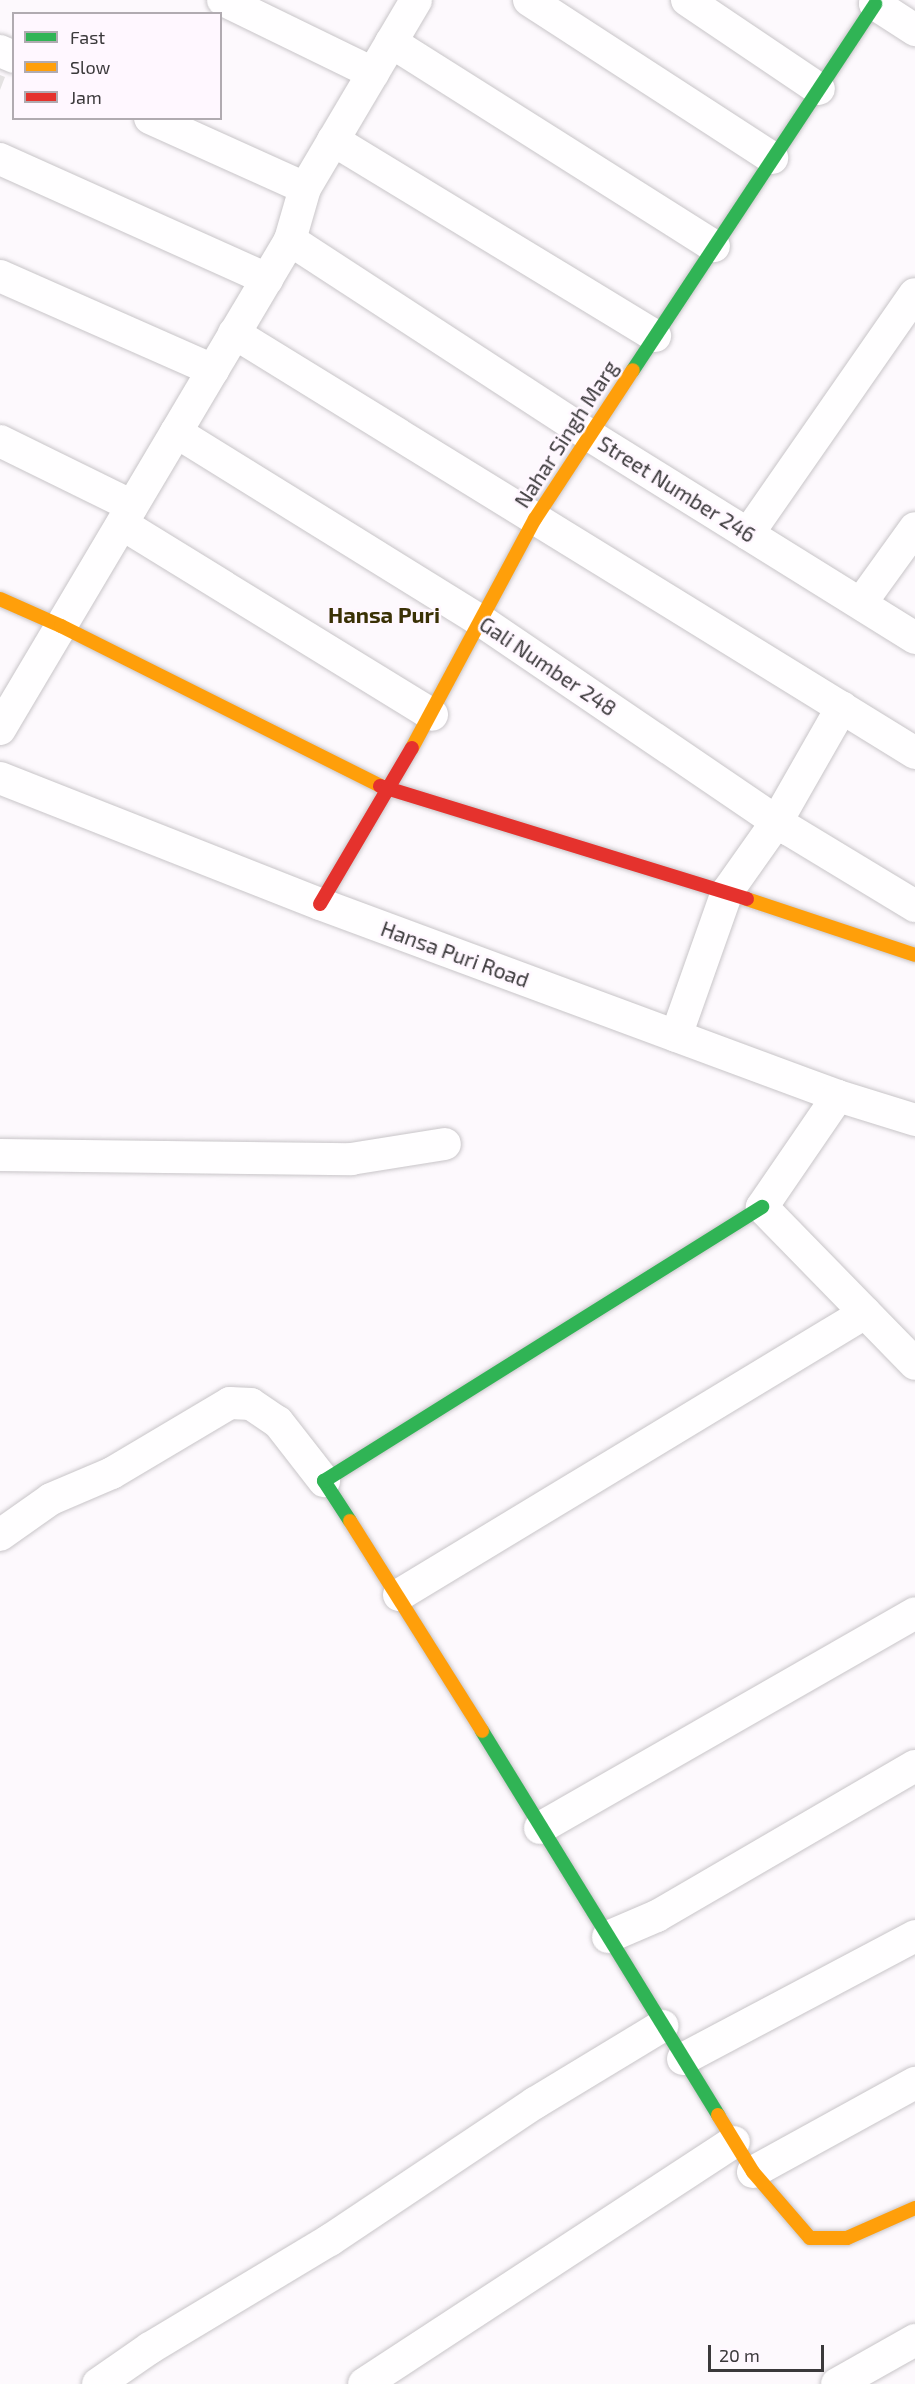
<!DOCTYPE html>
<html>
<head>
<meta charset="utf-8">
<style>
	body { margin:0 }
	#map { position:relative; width:915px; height:2384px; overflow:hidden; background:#fdf9fd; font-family:"Exo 2",sans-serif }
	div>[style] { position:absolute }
	.building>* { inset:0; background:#e4e2e2 }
	.roads { filter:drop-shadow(0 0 2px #c8c5c8) drop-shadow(0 0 2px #c8c5c8) }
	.street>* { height:32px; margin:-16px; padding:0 16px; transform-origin:16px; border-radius:16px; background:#fffeff }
	.fast>* { height:14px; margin:-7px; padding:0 7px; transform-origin:7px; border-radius:7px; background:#30b455 }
	.slow>* { height:14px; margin:-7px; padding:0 7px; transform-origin:7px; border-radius:7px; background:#ff9f0a }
	.jam>* { height:14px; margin:-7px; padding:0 7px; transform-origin:7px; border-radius:7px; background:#e5322d }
	span { translate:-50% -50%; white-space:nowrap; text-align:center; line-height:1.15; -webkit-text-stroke:5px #fff7ff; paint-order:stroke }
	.street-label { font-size:21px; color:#3b393b }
	.neighbourhood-label { font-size:22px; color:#3a3105; font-weight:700 }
	.legend { position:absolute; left:12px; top:12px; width:210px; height:108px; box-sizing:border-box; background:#fff7ff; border:2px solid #b1abb1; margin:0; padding:8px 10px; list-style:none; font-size:18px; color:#3b393b }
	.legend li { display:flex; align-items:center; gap:12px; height:30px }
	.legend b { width:30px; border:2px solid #b1abb1 }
	.scale { position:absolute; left:708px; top:2345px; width:116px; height:27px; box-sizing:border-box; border:3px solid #3b393b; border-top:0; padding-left:8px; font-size:18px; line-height:21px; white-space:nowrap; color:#3b393b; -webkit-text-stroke:4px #fff7ff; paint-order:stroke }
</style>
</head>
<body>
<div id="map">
	<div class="building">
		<div style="clip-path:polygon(0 75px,5px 77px,0 90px)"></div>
	</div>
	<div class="roads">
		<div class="street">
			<div style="left:223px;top:0;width:167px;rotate:26deg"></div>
			<div style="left:529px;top:0;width:290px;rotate:33deg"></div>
			<div style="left:687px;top:0;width:159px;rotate:34deg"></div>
			<div style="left:877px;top:0;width:4px;rotate:117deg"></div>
			<div style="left:875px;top:4px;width:48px;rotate:33deg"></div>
			<div style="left:391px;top:42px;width:382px;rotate:32.3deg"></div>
			<div style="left:0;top:51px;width:15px;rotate:23deg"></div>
			<div style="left:333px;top:140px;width:377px;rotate:31.3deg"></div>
			<div style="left:0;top:159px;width:293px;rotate:24.2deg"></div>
			<div style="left:305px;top:188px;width:218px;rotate:-59.4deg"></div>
			<div style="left:290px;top:240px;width:357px;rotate:33.1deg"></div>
			<div style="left:589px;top:435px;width:384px;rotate:31.9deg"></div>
			<div style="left:0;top:276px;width:233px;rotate:23.8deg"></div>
			<div style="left:234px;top:333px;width:800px;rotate:31.66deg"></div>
			<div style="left:176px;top:432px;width:361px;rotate:31.8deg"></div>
			<div style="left:483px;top:622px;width:369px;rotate:34.2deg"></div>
			<div style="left:788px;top:829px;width:149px;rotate:31.2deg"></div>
			<div style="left:0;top:441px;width:147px;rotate:26.2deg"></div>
			<div style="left:122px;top:524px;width:364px;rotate:31.6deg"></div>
			<div style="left:748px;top:534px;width:292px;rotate:-55.2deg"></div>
			<div style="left:861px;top:603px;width:92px;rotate:-54.2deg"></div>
			<div style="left:0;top:729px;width:569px;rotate:-59.33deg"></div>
			<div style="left:290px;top:240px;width:54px;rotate:-73.9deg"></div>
			<div style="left:305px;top:188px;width:170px;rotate:-155.7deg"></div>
			<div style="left:0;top:778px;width:344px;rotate:21.5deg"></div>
			<div style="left:320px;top:904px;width:552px;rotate:20.34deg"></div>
			<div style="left:838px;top:1096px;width:81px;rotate:17.3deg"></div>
			<div style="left:676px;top:1036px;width:153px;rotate:-70.5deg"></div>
			<div style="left:727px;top:892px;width:87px;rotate:-54.8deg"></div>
			<div style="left:777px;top:821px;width:131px;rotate:-60.3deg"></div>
			<div style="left:838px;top:1096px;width:135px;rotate:124.4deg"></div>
			<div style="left:762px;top:1207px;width:219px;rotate:45.7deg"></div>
			<div style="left:0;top:1155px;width:351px;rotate:0.7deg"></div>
			<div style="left:351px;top:1159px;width:95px;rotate:-9.1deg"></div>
			<div style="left:0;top:1535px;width:62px;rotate:-35.2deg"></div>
			<div style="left:51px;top:1499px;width:66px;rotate:-23.1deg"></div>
			<div style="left:112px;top:1473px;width:137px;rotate:-30.7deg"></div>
			<div style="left:230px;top:1403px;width:21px;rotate:3deg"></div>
			<div style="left:251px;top:1404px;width:32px;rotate:34deg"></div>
			<div style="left:278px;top:1422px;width:75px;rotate:52.1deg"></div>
			<div style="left:399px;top:1595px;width:545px;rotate:-31.18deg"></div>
			<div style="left:540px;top:1828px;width:432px;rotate:-29.8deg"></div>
			<div style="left:608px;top:1937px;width:53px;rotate:-23.2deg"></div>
			<div style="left:657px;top:1916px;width:298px;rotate:-30.2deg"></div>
			<div style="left:683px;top:2059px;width:263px;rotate:-27.9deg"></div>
			<div style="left:753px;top:2172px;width:185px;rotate:-28.8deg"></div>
			<div style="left:98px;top:2384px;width:63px;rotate:-34.7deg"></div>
			<div style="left:150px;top:2348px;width:210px;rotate:-31deg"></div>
			<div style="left:330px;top:2240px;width:247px;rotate:-33.8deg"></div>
			<div style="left:535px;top:2103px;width:149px;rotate:-31.2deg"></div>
			<div style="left:364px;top:2384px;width:442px;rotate:-33.2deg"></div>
			<div style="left:837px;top:2384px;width:90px;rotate:-29.4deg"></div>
		</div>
		<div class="fast">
			<div style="left:633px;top:370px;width:439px;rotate:-56.5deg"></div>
			<div style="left:350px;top:1521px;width:48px;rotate:-123deg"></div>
			<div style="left:324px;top:1481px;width:517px;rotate:-32.03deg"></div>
			<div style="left:482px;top:1731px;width:451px;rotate:58.4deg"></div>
		</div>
		<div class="slow">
			<div style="left:0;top:599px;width:67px;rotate:23.9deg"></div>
			<div style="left:61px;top:626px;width:357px;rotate:26.6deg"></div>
			<div style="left:412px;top:748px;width:260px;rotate:-61.8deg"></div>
			<div style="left:535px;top:519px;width:178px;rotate:-56.7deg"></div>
			<div style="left:747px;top:899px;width:177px;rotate:18.4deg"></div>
			<div style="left:350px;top:1521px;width:248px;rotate:57.8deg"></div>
			<div style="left:718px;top:2115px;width:67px;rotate:58.4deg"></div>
			<div style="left:753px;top:2172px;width:87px;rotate:49.2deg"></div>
			<div style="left:810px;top:2238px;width:37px"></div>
			<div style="left:847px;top:2238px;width:74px;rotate:-23.8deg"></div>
		</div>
		<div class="jam">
			<div style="left:380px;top:786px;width:384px;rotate:17.1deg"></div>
			<div style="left:320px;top:904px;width:181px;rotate:-59.5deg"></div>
		</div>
	</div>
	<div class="street-label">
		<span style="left:566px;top:434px;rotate:-57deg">Nahar Singh Marg</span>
		<span style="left:677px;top:489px;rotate:32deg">Street Number 246</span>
		<span style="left:548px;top:666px;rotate:34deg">Gali Number 248</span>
		<span style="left:455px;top:954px;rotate:20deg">Hansa Puri Road</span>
	</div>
	<div class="neighbourhood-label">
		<span style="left:384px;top:615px">Hansa Puri</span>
	</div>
	<ul class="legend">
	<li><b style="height:8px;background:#30b455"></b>Fast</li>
	<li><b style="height:8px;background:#ff9f0a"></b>Slow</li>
	<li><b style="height:8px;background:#e5322d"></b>Jam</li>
	</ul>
	<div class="scale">20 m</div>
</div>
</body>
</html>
